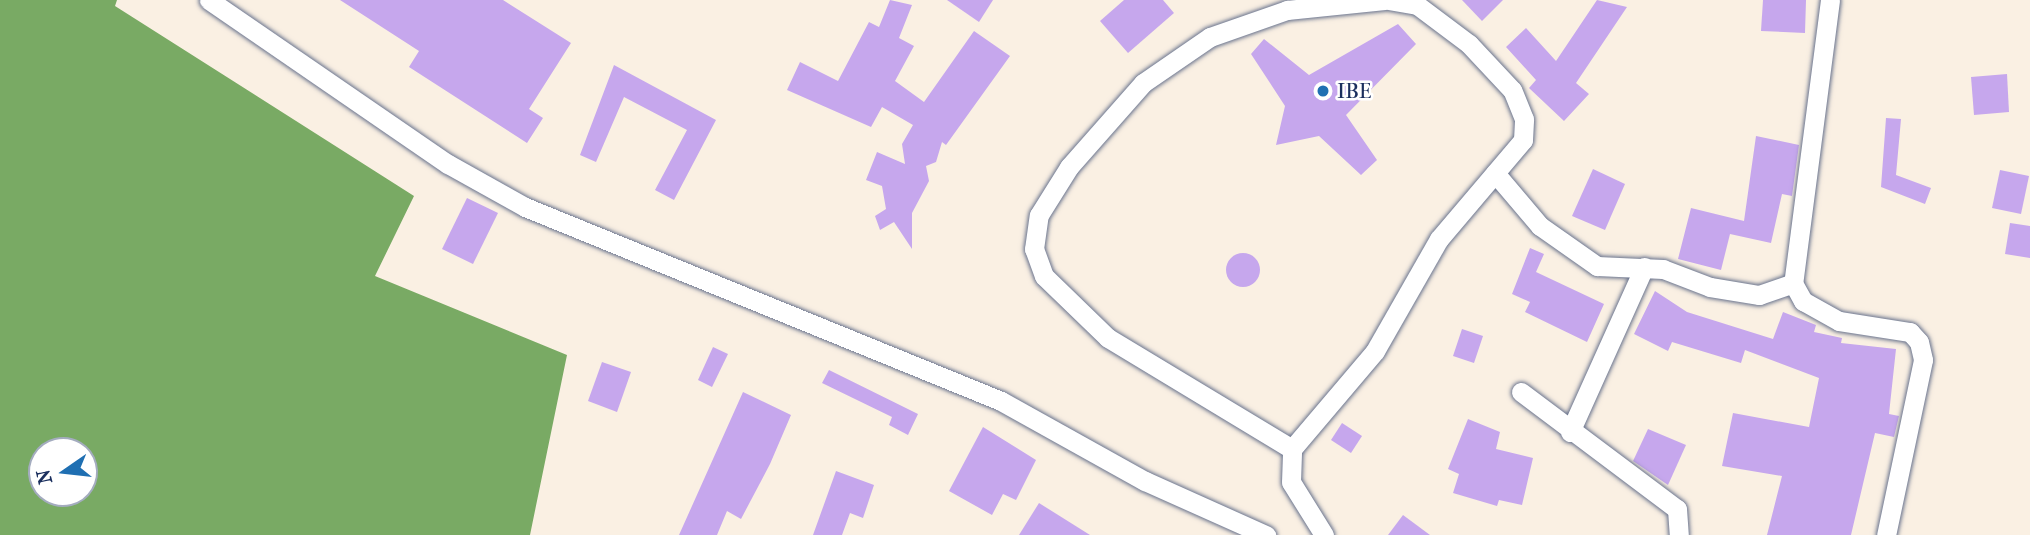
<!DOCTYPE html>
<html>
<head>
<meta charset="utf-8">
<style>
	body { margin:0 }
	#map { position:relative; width:2030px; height:535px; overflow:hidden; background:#faf0e3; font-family:"IM FELL French Canon",serif }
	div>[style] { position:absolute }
	.forest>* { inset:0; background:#79aa64 }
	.building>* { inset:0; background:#c6a7ed }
	.round { border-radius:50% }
	.roads { filter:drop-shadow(0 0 2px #69738d) drop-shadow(0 0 2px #69738d) }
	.minor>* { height:19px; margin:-9.5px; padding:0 9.5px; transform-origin:9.5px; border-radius:9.5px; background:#fff }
	.dots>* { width:19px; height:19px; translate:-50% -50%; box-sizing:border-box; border:4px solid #fff; border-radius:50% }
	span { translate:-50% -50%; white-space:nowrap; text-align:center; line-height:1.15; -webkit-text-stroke:5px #fff; paint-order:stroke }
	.poi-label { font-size:21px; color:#1b2f5e }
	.left { translate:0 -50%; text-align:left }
	.north { position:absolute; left:28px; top:437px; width:70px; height:70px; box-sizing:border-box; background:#fff; border:2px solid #a4acbf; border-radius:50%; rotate:256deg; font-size:19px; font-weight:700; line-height:28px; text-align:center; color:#1b2f5e }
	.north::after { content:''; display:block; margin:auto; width:24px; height:32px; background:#1f6fb2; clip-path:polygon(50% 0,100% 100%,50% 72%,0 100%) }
</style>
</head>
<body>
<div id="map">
	<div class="forest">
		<div style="clip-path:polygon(evenodd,0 0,117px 0,115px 6px,414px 196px,375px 276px,567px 355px,530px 535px,0 535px,0 0,42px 451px,84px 451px,84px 493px,42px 493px,42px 451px)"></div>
	</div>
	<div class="building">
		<div style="clip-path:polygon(340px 0,503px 0,571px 43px,529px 109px,543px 118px,527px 143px,409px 67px,419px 51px)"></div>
		<div style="clip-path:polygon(890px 0,912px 5px,899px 38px,914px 46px,895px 81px,924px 102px,974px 31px,1010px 56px,946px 145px,942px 142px,936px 162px,926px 166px,929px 181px,912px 213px,912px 249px,894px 222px,880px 230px,875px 216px,886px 209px,882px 186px,866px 180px,877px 152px,905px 164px,902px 144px,913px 125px,882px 107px,871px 127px,787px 90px,800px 62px,838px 81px,869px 22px,879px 27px)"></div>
		<div style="clip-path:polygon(947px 0,993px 0,979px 22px)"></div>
		<div style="clip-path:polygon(1124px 0,1163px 0,1174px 13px,1128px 53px,1100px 21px)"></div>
		<div style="clip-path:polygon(1462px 0,1503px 0,1482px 21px)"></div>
		<div style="clip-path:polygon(1597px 0,1627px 7px,1576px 83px,1589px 94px,1564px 121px,1529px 88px,1536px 80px,1506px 47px,1526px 28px,1556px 61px)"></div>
		<div style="clip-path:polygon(1763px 0,1806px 0,1805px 33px,1761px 31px)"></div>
		<div style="clip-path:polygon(1398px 24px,1416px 44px,1346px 115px,1377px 160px,1361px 175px,1319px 136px,1276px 145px,1285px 106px,1251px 54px,1264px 39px,1309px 75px)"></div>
		<div style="clip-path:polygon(614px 65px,716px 120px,674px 200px,655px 190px,687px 130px,624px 97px,596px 162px,580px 155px)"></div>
		<div style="clip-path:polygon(2007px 74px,2009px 112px,1974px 115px,1971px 77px)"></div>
		<div style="clip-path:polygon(1886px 118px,1901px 119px,1896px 175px,1931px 188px,1925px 204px,1881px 187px)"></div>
		<div style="clip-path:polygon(1756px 136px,1799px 145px,1792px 196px,1782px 194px,1771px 243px,1730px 234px,1721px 270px,1678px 259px,1691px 208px,1744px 221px)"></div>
		<div style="clip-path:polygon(1593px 169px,1625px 184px,1605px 230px,1572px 216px)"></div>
		<div style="clip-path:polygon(2000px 170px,2029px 176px,2021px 214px,1992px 208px)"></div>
		<div style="clip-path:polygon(467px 198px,498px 213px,473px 264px,442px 249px)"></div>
		<div style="clip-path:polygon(2010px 223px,2030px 226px,2030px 258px,2005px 254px)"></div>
		<div style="clip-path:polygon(1530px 248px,1544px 254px,1536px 272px,1604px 304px,1587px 342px,1525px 312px,1530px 302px,1512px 294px)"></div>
		<div class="round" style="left:1226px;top:253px;width:34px;height:34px"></div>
		<div style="clip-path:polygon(1655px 291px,1687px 312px,1773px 339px,1783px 312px,1816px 325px,1814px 332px,1842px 338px,1841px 343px,1896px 349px,1889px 414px,1899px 416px,1894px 437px,1875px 433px,1851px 535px,1767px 535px,1782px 476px,1722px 466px,1733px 413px,1809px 427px,1819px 378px,1745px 350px,1741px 363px,1672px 342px,1668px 351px,1634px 334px)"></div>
		<div style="clip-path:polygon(1462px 329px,1483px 336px,1474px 363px,1453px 356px)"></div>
		<div style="clip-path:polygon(713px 347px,728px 354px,712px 387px,698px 380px)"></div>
		<div style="clip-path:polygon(602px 362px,631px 372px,617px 412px,588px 401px)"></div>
		<div style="clip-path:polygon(829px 370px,918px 414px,908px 435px,889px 425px,892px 417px,822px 383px)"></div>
		<div style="clip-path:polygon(743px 392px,791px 415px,770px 464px,741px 519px,727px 511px,717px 535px,679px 535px)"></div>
		<div style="clip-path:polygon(1468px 419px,1500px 432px,1496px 449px,1533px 458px,1522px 505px,1499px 500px,1497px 506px,1453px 493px,1459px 474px,1448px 469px)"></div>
		<div style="clip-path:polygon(1342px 423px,1362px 436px,1351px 453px,1331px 440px)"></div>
		<div style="clip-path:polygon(983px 427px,1036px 460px,1016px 500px,1003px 494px,992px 515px,949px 491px)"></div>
		<div style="clip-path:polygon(1648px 429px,1686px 445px,1668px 485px,1633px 461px)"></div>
		<div style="clip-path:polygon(836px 471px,874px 485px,863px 518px,850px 513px,842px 535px,813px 535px)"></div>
		<div style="clip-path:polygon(1039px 503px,1090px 535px,1019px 535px)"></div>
		<div style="clip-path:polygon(1403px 515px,1430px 535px,1388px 535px)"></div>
	</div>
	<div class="roads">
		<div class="minor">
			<div style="left:209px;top:0;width:290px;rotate:34.5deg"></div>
			<div style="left:448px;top:164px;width:88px;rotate:29.2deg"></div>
			<div style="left:525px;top:207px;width:514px;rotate:22.17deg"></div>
			<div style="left:1001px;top:401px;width:165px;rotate:29.1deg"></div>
			<div style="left:1145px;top:481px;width:133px;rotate:24.1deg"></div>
			<div style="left:1830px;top:0;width:285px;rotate:97.4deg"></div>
			<div style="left:1793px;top:283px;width:21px;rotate:61deg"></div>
			<div style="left:1803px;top:301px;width:41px;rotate:29.1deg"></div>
			<div style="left:1839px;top:321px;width:72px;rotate:8.8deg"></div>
			<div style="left:1910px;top:332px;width:13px;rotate:48deg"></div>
			<div style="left:1919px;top:342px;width:18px;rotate:77deg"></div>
			<div style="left:1923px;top:360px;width:179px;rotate:101.9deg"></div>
			<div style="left:1495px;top:173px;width:70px;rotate:49.7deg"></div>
			<div style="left:1540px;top:226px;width:70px;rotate:35.1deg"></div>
			<div style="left:1597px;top:266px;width:66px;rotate:2.6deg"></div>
			<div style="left:1663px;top:269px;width:50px;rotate:21deg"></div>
			<div style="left:1710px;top:287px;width:50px;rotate:9.3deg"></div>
			<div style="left:1759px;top:295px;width:36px;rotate:-19deg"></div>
			<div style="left:1521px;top:392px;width:195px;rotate:36.9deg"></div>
			<div style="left:1677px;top:509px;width:26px;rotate:86deg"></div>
			<div style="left:1570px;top:432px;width:181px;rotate:-65.8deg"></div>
			<div style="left:1292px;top:449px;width:215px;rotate:-148.9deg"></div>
			<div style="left:1108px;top:338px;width:89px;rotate:-135.9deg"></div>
			<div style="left:1044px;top:276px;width:29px;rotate:-110deg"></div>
			<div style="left:1034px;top:249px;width:34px;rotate:-82deg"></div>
			<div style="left:1039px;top:215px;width:57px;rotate:-58deg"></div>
			<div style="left:1069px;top:167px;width:112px;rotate:-48.6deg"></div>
			<div style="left:1143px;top:83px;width:81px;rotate:-34.5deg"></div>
			<div style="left:1210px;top:37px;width:82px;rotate:-19.3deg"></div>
			<div style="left:1287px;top:10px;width:98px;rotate:-5.9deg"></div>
			<div style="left:1324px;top:535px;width:62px;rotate:-121.9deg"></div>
			<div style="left:1291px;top:482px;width:33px;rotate:-88deg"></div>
			<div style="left:1292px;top:449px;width:128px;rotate:-49.7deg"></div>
			<div style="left:1375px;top:351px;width:129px;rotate:-60.3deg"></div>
			<div style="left:1439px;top:239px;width:130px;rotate:-49.7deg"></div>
			<div style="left:1523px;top:140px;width:21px;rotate:-87deg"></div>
			<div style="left:1524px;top:119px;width:31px;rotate:-112deg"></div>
			<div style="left:1512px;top:90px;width:63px;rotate:-133.1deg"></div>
			<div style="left:1469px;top:44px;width:65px;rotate:-143.1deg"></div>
			<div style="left:1417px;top:5px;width:28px;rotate:-170deg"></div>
		</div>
	</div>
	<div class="dots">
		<div style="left:1323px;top:91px;background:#1f6fb2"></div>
	</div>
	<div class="poi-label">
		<span class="left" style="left:1337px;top:91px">IBE</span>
	</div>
	<div class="north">N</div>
</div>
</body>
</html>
